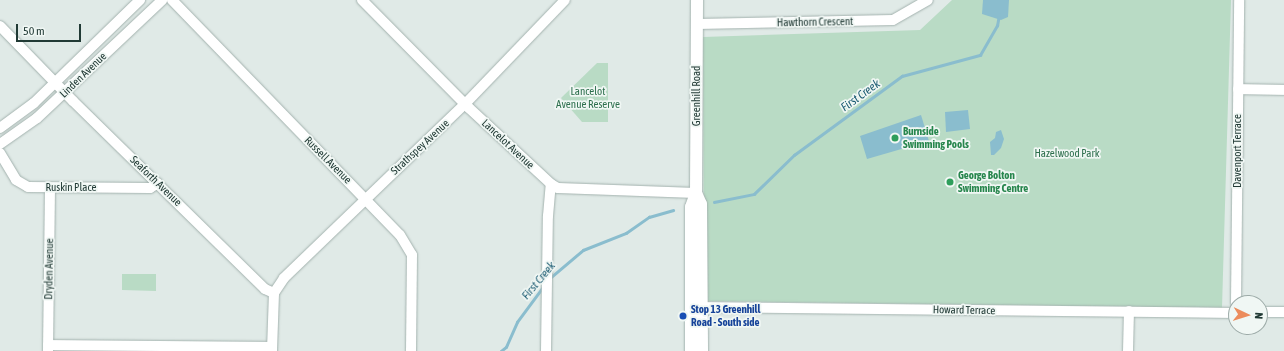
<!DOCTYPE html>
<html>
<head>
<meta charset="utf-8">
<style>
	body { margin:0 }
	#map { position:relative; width:1284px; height:351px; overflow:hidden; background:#e0eae7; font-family:"Asap Condensed",sans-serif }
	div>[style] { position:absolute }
	.green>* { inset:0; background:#b9dbc5 }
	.water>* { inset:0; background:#8abdce }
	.stream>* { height:2.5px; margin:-1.25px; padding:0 1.25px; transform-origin:1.25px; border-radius:1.25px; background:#8abdce }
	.roads { filter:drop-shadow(0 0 1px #a3b2ae) drop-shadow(0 0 1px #a3b2ae) }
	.street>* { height:10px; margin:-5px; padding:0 5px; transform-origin:5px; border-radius:5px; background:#fff }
	.secondary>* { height:12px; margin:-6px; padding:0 6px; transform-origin:6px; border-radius:6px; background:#fff }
	.dots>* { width:11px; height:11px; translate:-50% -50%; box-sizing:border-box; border:2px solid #f0f7f4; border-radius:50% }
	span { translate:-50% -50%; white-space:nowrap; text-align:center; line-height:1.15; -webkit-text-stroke:3.5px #f0f7f4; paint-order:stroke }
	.street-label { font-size:11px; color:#213a35 }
	.park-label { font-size:11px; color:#2d6f4d }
	.leisure-label { font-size:11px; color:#27864d; font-weight:700 }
	.left { translate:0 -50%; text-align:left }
	.transit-label { font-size:11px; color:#164399; font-weight:700 }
	.water-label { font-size:12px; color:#1e5d73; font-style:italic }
	.north { position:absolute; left:1228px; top:295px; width:40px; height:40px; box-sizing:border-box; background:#f0f7f4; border:1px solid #9daba8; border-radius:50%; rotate:94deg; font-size:11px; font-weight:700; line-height:16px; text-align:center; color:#213a35 }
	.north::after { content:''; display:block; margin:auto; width:14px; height:18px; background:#ec8c5c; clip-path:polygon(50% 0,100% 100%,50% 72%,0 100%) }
	.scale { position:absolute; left:16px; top:24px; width:65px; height:18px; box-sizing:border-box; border:2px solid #213a35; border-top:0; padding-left:5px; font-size:12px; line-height:14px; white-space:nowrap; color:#213a35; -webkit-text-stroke:3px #f0f7f4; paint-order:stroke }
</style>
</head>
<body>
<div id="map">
	<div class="green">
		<div style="clip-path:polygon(952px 0,1231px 0,1222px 308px,704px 301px,703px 37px,920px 30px)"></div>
		<div style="clip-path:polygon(597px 63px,608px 63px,608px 122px,582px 122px,561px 98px)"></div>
		<div style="clip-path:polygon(122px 274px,156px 274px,156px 291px,122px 290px)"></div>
	</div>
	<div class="water">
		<div style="clip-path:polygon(983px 0,1009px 0,1008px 17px,1001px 20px,982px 14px)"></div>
		<div style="clip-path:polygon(968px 110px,970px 129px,946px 132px,945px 112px)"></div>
		<div style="clip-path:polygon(921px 115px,929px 141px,867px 159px,860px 136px)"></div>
		<div style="clip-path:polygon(1001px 130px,1004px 139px,1001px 148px,994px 155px,991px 155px,990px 142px,995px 138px,996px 132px)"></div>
	</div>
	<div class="stream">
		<div style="left:714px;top:202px;width:41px;rotate:-11.3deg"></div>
		<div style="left:754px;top:194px;width:56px;rotate:-44.3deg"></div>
		<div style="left:794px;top:155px;width:134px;rotate:-36.2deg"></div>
		<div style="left:902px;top:76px;width:81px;rotate:-15.1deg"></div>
		<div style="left:980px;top:55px;width:34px;rotate:-60deg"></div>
		<div style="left:997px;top:26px;width:11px;rotate:-80deg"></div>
		<div style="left:550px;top:278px;width:43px;rotate:-40.3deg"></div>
		<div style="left:583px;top:250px;width:46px;rotate:-21.6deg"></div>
		<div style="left:626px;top:233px;width:28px;rotate:-35deg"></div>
		<div style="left:649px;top:217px;width:25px;rotate:-16deg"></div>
		<div style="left:501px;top:351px;width:6px;rotate:-39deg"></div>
		<div style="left:506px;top:347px;width:27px;rotate:-66deg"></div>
		<div style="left:517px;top:322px;width:44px;rotate:-53.4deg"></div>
	</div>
	<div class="roads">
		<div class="street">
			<div style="left:172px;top:0;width:327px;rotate:45.9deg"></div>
			<div style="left:400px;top:235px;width:23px;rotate:59deg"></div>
			<div style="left:412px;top:255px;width:96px;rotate:90.6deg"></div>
			<div style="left:362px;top:0;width:152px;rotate:45.3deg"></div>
			<div style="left:469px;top:108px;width:112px;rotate:42.8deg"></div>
			<div style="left:551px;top:184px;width:8px;rotate:30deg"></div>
			<div style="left:558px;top:188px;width:138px;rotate:2.1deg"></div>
			<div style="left:697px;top:24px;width:196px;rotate:-1.2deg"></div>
			<div style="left:893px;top:20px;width:40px;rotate:-29.7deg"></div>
			<div style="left:0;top:26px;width:105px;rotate:45.8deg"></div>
			<div style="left:73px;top:101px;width:269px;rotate:44.4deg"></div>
			<div style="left:265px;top:289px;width:10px;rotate:24deg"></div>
			<div style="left:274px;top:293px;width:58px;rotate:92deg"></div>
			<div style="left:1238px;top:89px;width:46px;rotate:1.2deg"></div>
			<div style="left:0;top:128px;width:42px;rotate:-36.3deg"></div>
			<div style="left:34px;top:103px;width:148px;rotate:-44.2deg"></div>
			<div style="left:0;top:144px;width:45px;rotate:-35.1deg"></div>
			<div style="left:37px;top:118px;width:172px;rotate:-43.3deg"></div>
			<div style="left:0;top:153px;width:31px;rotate:59deg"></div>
			<div style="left:16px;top:180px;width:14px;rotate:30deg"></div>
			<div style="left:28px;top:187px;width:122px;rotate:0.5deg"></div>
			<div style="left:150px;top:188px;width:9px;rotate:-32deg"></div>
			<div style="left:274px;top:293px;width:18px;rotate:-56deg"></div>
			<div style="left:284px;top:278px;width:251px;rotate:-43.9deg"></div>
			<div style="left:465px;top:104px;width:144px;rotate:-46.1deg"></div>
			<div style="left:1236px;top:303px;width:303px;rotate:-89.4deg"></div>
			<div style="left:694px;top:307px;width:542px;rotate:0.63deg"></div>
			<div style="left:1260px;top:312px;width:24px"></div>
			<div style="left:48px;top:345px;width:224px;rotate:0.5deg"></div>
			<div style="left:48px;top:351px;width:163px;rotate:-89.3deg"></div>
			<div style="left:546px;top:351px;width:135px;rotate:-89.2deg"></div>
			<div style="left:548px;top:216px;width:32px;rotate:-85deg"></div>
			<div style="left:1128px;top:351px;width:40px;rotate:-88.6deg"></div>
		</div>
		<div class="secondary">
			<div style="left:696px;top:193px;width:12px;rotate:66deg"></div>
			<div style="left:701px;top:204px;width:147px;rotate:89.6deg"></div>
			<div style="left:691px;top:351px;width:144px;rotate:-90deg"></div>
			<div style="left:691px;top:207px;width:15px;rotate:-70deg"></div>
			<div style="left:696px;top:193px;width:193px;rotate:-89.7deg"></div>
		</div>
	</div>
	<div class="dots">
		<div style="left:895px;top:138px;background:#2e9e5b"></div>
		<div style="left:950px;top:182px;background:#2e9e5b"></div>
		<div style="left:683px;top:316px;background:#1a4fb4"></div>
	</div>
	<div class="street-label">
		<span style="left:815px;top:22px;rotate:-1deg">Hawthorn Crescent</span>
		<span style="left:83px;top:75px;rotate:-44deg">Linden Avenue</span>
		<span style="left:696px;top:96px;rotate:-90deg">Greenhill Road</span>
		<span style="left:508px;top:144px;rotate:43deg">Lancelot Avenue</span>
		<span style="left:420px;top:147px;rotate:-43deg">Strathspey Avenue</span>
		<span style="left:1237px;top:151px;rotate:-90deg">Davenport Terrace</span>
		<span style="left:328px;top:160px;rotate:45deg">Russell Avenue</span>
		<span style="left:156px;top:181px;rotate:44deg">Seaforth Avenue</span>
		<span style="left:71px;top:187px">Ruskin Place</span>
		<span style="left:49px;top:269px;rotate:-89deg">Dryden Avenue</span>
		<span style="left:964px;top:310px;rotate:1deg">Howard Terrace</span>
	</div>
	<div class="park-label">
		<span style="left:588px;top:98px">Lancelot<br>Avenue Reserve</span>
		<span style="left:1067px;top:153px">Hazelwood Park</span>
	</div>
	<div class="leisure-label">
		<span class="left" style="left:903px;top:138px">Burnside<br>Swimming Pools</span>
		<span class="left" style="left:958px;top:182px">George Bolton<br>Swimming Centre</span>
	</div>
	<div class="transit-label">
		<span class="left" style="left:691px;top:316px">Stop 13 Greenhill<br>Road - South side</span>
	</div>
	<div class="water-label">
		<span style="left:861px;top:96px;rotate:-36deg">First Creek</span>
		<span style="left:539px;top:281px;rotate:-50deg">First Creek</span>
	</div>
	<div class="north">N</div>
	<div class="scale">50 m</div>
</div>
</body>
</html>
